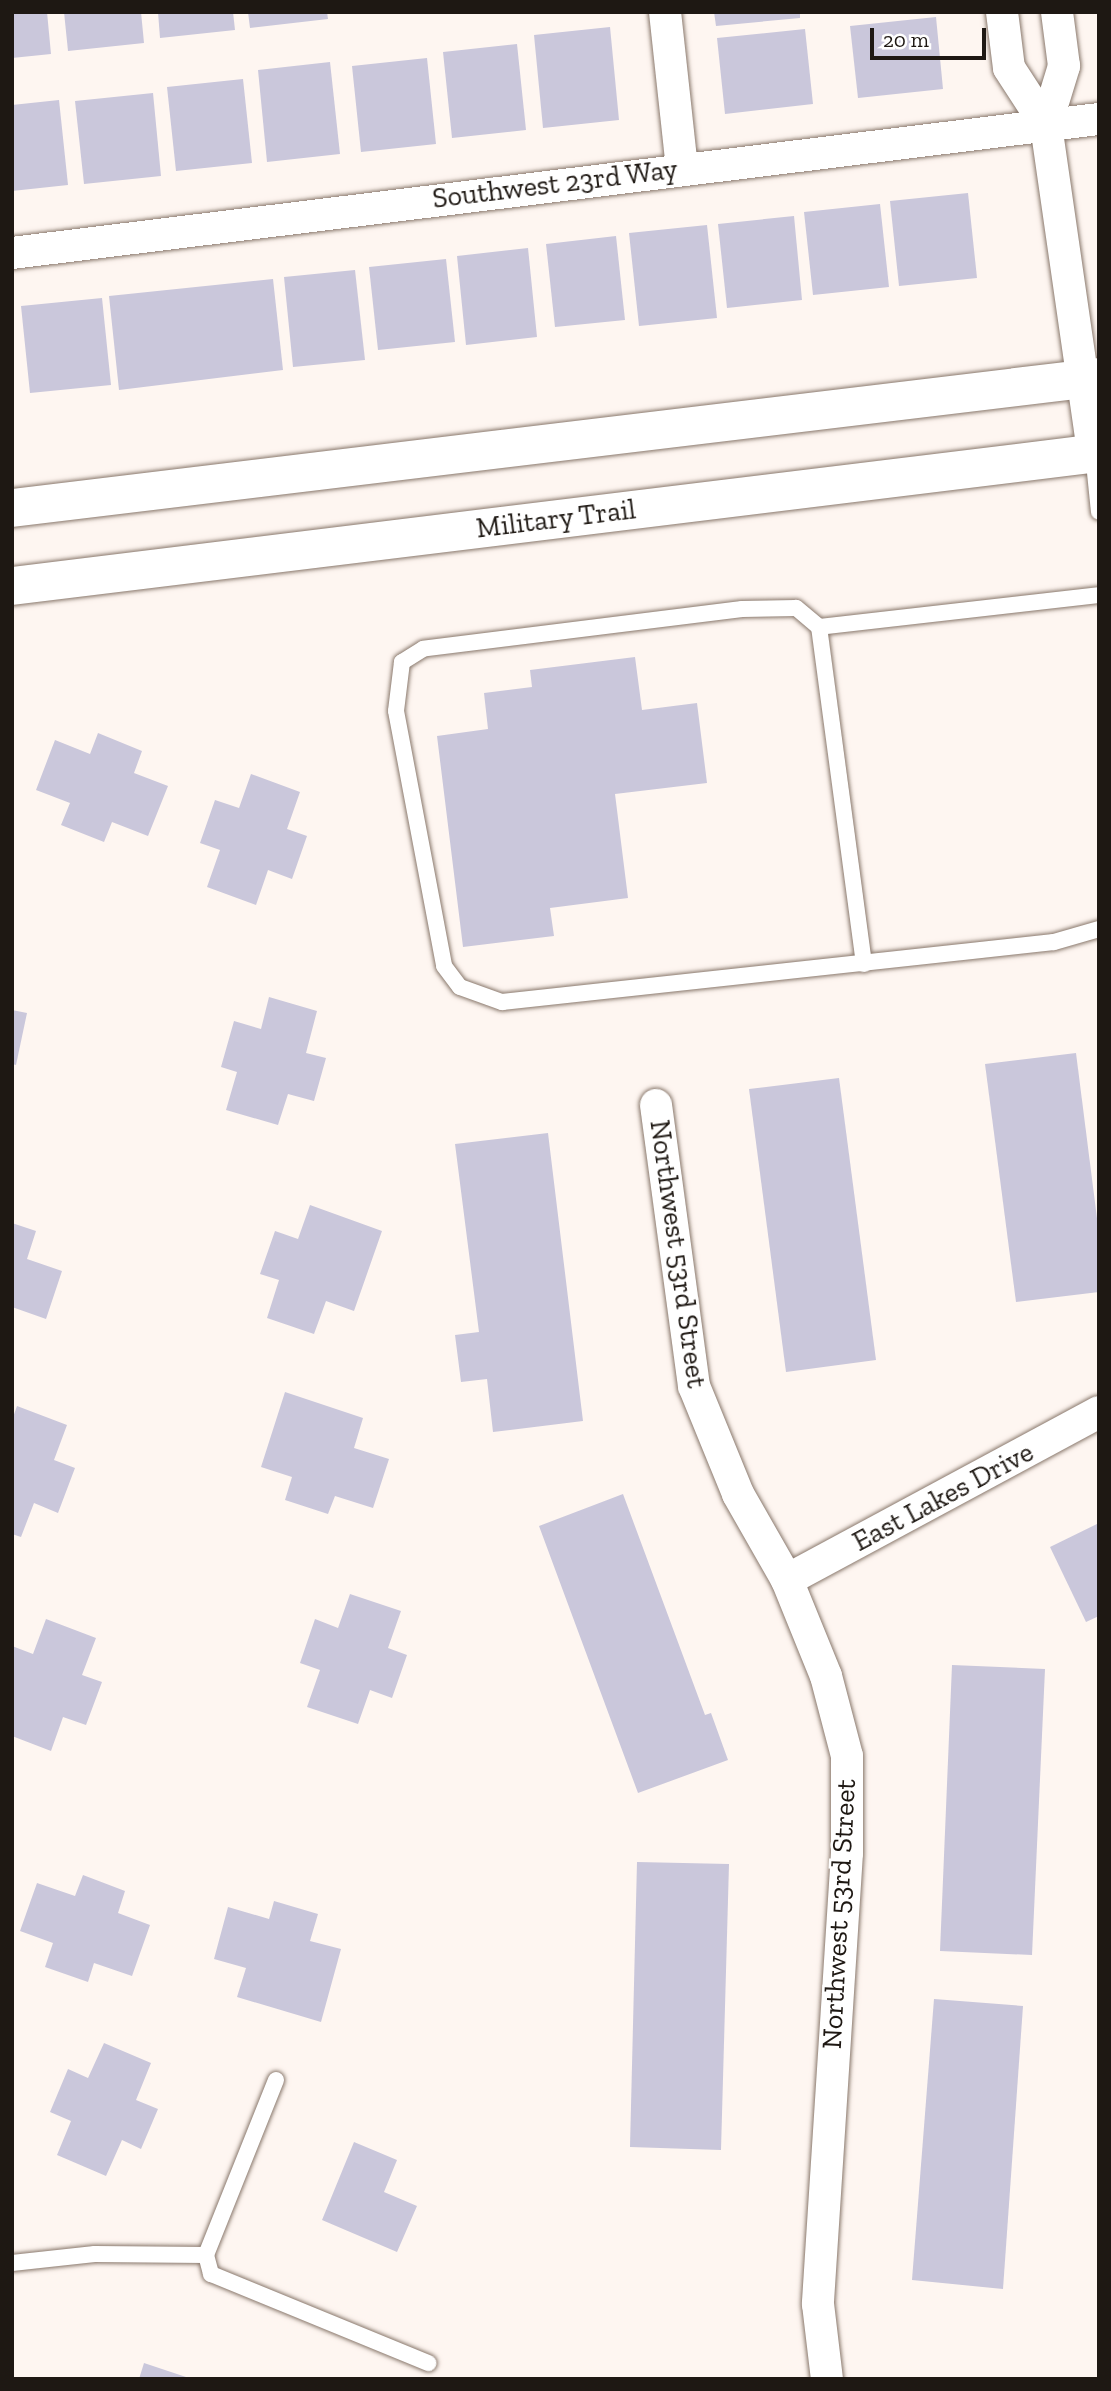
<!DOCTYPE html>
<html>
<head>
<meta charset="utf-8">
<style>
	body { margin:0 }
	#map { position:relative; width:1111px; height:2391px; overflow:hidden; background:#fef6f1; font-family:"Zilla Slab",serif }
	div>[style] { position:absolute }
	.building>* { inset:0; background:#cac7db }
	.roads { filter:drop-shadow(0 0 2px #89786c) drop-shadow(0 0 2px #89786c) }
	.lane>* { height:16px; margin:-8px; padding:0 8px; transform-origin:8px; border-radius:8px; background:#fff }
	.street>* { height:32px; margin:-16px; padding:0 16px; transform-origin:16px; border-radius:16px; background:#fff }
	.secondary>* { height:38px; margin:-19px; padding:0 19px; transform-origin:19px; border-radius:19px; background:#fff }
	span { translate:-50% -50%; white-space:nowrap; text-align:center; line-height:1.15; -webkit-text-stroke:5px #fff; paint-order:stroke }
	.street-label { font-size:28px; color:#1e1813 }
	.frame { position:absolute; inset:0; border:14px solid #1e1813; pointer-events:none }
	.scale { position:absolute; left:870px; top:28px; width:116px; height:32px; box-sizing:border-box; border:4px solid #1e1813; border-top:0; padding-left:9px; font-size:21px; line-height:24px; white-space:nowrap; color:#1e1813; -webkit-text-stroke:5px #fff; paint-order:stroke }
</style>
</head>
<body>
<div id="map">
	<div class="building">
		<div style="clip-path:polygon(12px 12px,47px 12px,51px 54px,12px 58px)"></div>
		<div style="clip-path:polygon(64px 12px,141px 12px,144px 43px,68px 51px)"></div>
		<div style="clip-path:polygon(158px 12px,233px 12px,235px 30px,160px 38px)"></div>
		<div style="clip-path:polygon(248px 12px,327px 12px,328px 19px,250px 28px)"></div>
		<div style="clip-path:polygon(714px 12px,800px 12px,800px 18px,716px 26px)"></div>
		<div style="clip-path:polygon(936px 17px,943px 89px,858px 98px,850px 26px)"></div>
		<div style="clip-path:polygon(610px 27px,619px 120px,543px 128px,534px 35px)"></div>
		<div style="clip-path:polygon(805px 29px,813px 104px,725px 114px,717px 38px)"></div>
		<div style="clip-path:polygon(517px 44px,526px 130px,452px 138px,443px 52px)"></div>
		<div style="clip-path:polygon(427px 58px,436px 144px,361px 152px,352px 66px)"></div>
		<div style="clip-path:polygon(330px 62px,340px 154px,267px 162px,258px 70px)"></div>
		<div style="clip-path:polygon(243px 79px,252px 163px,176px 171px,167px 87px)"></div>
		<div style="clip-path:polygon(153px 93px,161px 176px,84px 184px,75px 101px)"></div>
		<div style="clip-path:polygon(59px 100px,68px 185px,12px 191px,12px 105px)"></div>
		<div style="clip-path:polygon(968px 193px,977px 278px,899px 286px,890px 201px)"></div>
		<div style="clip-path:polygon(880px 204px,889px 287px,813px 295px,804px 212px)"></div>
		<div style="clip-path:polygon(794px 216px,802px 300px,727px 308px,718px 224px)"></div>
		<div style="clip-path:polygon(707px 225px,717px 318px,639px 326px,629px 233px)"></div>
		<div style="clip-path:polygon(616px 236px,625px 320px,555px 327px,546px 244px)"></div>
		<div style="clip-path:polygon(528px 248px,537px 337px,466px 345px,457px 256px)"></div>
		<div style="clip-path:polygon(446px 259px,455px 342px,378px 350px,369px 267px)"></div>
		<div style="clip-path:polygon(355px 270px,365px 360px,293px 367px,284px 277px)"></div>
		<div style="clip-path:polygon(273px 279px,283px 370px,119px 390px,109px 296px)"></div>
		<div style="clip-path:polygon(102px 298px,111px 385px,30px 393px,21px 306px)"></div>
		<div style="clip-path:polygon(635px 657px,642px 710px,697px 703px,707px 783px,615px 794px,628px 898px,550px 908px,554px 936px,463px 947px,437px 736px,488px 729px,484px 693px,532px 687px,530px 670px)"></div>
		<div style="clip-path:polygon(98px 733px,142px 751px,134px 773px,168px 786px,148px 836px,112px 822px,104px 842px,61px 825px,70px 803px,36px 790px,55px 740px,90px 754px)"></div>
		<div style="clip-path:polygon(251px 774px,300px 792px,287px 829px,307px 836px,292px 879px,268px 870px,256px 905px,207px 887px,220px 850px,200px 843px,215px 800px,239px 808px)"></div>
		<div style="clip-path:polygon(269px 997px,317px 1011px,306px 1053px,326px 1058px,314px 1101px,288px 1094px,278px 1125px,226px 1110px,237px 1072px,221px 1067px,234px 1021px,261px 1029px)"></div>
		<div style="clip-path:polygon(12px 1010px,27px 1013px,16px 1065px,12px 1064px)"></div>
		<div style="clip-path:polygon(1076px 1053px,1099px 1234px,1099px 1292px,1016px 1302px,985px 1064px)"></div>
		<div style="clip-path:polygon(839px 1078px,876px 1360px,786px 1372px,749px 1089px)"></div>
		<div style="clip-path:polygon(548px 1133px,583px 1421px,493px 1432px,487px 1379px,461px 1382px,455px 1335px,479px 1332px,455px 1144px)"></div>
		<div style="clip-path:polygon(310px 1205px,382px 1231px,354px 1311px,326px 1301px,314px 1334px,267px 1318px,279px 1280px,260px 1274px,275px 1231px,298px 1239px)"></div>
		<div style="clip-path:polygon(12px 1223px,36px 1231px,27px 1259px,62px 1271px,46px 1319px,12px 1307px)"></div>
		<div style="clip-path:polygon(285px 1392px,363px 1418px,354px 1448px,389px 1459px,373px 1508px,335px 1496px,328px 1514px,285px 1500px,292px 1477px,261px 1467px)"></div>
		<div style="clip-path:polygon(17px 1406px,67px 1425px,54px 1460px,75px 1468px,58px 1513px,34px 1503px,21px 1537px,12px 1534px,12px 1420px)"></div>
		<div style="clip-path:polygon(623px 1494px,705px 1715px,711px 1713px,728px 1760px,638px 1793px,539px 1526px)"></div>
		<div style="clip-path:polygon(1099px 1523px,1099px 1616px,1086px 1622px,1050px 1547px)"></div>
		<div style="clip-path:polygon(350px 1594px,401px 1611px,388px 1648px,407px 1655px,392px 1698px,370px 1690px,358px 1724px,307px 1707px,320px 1670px,300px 1663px,315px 1619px,338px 1628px)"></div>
		<div style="clip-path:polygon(46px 1619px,96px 1638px,82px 1675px,102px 1682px,86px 1725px,63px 1717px,51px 1751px,12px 1736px,12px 1646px,33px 1654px)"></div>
		<div style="clip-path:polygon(952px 1665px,1045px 1669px,1032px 1955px,940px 1951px)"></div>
		<div style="clip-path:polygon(637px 1862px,729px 1864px,721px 2150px,630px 2147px)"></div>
		<div style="clip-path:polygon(83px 1875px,125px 1891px,118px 1913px,150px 1925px,132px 1976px,94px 1963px,88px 1982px,45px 1967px,53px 1943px,20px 1931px,37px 1883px,75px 1896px)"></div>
		<div style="clip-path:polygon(274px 1901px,318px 1914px,310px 1941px,341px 1949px,321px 2022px,237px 1997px,246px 1968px,214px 1959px,228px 1907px,269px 1919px)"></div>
		<div style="clip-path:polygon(934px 1999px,1023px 2006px,1003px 2289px,912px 2280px)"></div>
		<div style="clip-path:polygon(104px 2043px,151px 2063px,136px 2100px,158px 2109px,141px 2149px,122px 2140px,106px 2176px,57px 2155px,71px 2121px,50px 2112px,68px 2069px,88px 2078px)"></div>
		<div style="clip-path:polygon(354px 2142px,397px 2160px,384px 2192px,417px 2206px,397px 2252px,322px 2220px)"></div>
		<div style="clip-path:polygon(144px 2363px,189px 2378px,189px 2379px,139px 2379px)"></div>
	</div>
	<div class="roads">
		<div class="lane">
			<div style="left:1093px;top:453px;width:59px;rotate:84.2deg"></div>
			<div style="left:819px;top:627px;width:30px;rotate:-140deg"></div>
			<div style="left:796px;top:608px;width:54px;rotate:178.9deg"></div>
			<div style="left:742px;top:609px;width:321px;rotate:172.9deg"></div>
			<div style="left:423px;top:649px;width:25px;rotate:148deg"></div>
			<div style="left:402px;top:662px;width:49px;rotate:97deg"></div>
			<div style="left:396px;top:711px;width:259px;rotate:79.3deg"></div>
			<div style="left:444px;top:966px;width:26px;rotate:53deg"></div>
			<div style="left:460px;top:987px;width:45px;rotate:19.7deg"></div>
			<div style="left:502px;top:1002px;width:555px;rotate:-6.2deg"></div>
			<div style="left:1054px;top:942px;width:47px;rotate:-16.1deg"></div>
			<div style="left:864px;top:964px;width:340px;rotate:-97.6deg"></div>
			<div style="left:819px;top:627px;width:282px;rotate:-6.5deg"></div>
			<div style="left:276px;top:2080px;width:188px;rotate:111.8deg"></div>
			<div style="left:206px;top:2255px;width:20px;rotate:75deg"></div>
			<div style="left:211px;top:2274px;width:235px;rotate:22.3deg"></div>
			<div style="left:12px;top:2263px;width:83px;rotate:-6.2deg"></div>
			<div style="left:95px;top:2254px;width:111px;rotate:0.5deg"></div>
		</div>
		<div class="street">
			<div style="left:665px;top:12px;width:157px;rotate:83.8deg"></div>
			<div style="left:1002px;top:12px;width:56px;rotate:82.9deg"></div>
			<div style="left:1009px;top:68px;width:68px;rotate:57deg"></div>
			<div style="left:1046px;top:125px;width:331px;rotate:81.8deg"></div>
			<div style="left:1046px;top:125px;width:62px;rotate:-73deg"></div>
			<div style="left:1064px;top:66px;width:54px;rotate:-97.4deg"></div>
			<div style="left:12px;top:253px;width:1095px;rotate:-7.03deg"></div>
			<div style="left:656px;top:1105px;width:284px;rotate:82.3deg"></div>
			<div style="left:694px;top:1386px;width:117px;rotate:67.8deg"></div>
			<div style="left:738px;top:1494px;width:99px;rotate:60.3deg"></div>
			<div style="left:787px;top:1580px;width:104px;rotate:67.9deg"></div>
			<div style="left:826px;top:1676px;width:83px;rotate:75.3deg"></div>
			<div style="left:847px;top:1756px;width:97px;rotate:90deg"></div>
			<div style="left:847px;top:1853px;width:452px;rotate:93.7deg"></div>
			<div style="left:818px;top:2304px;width:76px;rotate:83.2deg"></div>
			<div style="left:787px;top:1580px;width:354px;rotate:-28.3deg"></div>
		</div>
		<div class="secondary">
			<div style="left:12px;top:508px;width:1095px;rotate:-6.87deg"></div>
			<div style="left:12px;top:586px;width:1095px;rotate:-6.98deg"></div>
		</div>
	</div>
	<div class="street-label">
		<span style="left:555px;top:184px;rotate:-7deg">Southwest 23rd Way</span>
		<span style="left:556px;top:519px;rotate:-7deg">Military Trail</span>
		<span style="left:678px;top:1254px;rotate:82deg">Northwest 53rd Street</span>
		<span style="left:943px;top:1497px;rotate:-28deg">East Lakes Drive</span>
		<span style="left:839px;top:1914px;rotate:-87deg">Northwest 53rd Street</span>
	</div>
	<div class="frame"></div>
	<div class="scale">20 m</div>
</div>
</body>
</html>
